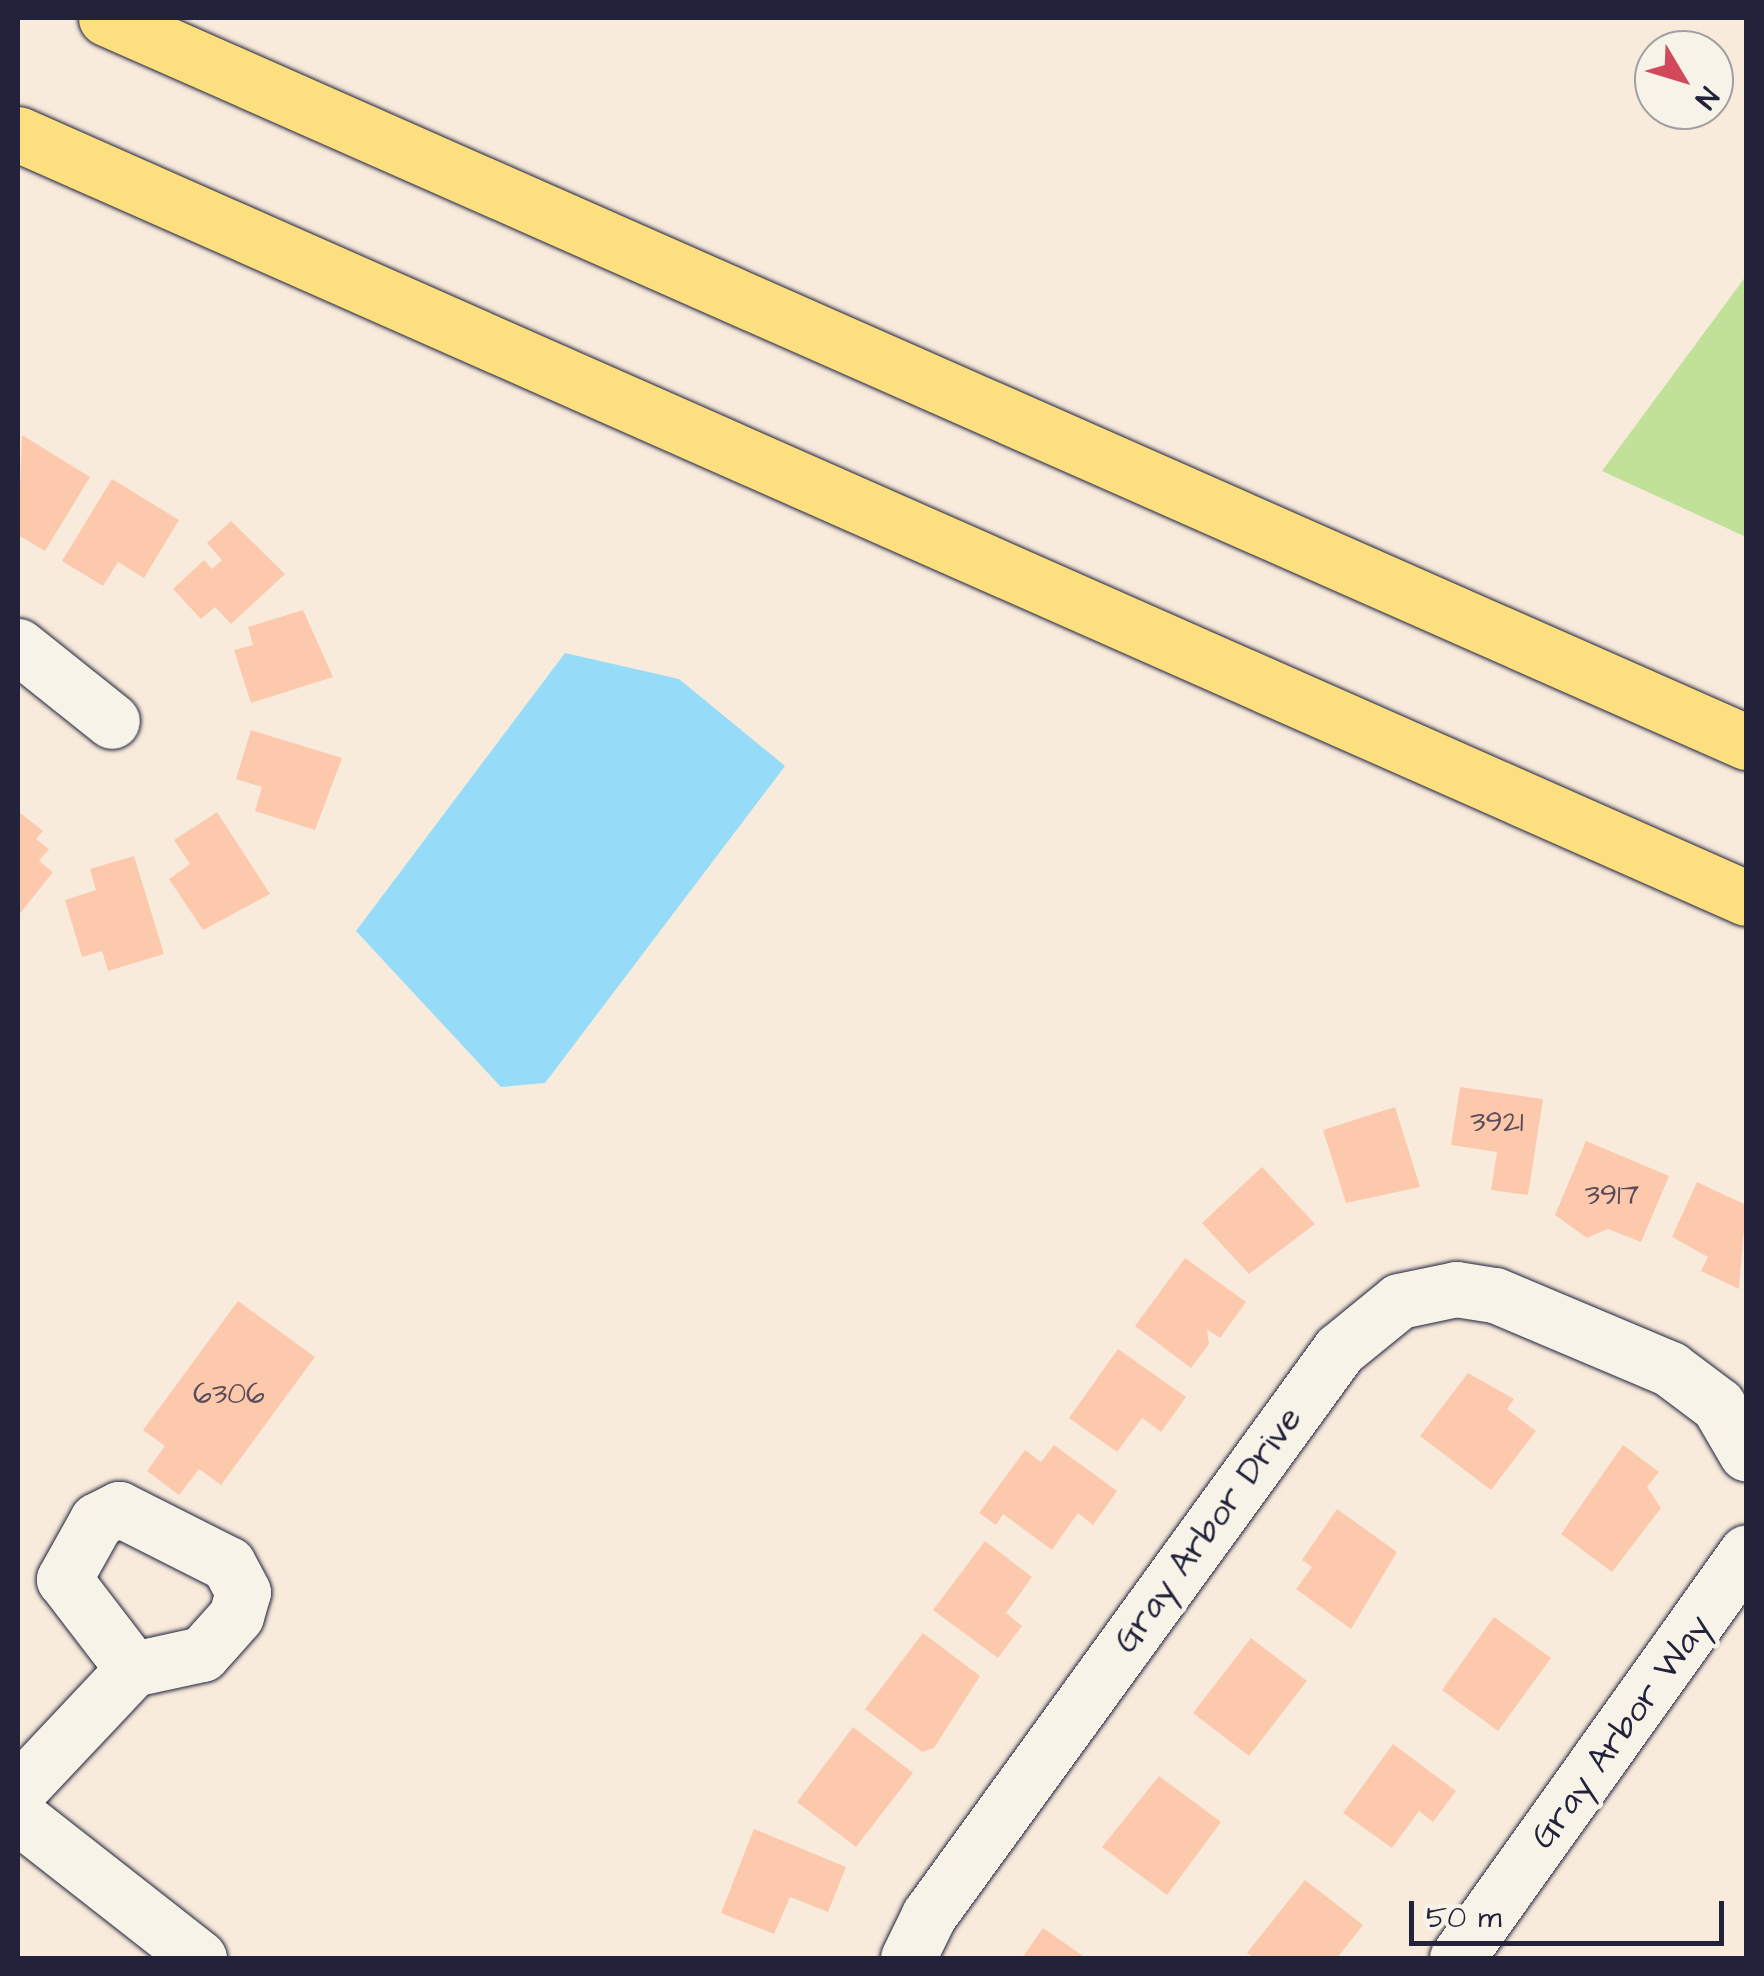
<!DOCTYPE html>
<html>
<head>
<meta charset="utf-8">
<style>
	body { margin:0 }
	#map { position:relative; width:1764px; height:1976px; overflow:hidden; background:#f8ebdc; font-family:"Architects Daughter",sans-serif }
	div>[style] { position:absolute }
	.green>* { inset:0; background:#c1e199 }
	.water>* { inset:0; background:#96dcf8 }
	.building>* { inset:0; background:#fdc9ad }
	.roads { filter:drop-shadow(0 0 2px #22223b) drop-shadow(0 0 2px #22223b) }
	.minor>* { height:55px; margin:-27.5px; padding:0 27.5px; transform-origin:27.5px; border-radius:27.5px; background:#f7f3e8 }
	.highway>* { height:55px; margin:-27.5px; padding:0 27.5px; transform-origin:27.5px; border-radius:27.5px; background:#fce080 }
	span { translate:-50% -50%; white-space:nowrap; text-align:center; line-height:1.15; -webkit-text-stroke:9px #f7f3e8; paint-order:stroke }
	.number-label { font-size:30px; color:#594c58 }
	.number-label span { -webkit-text-stroke-width:0 }
	.street-label { font-size:35px; color:#22223b }
	.frame { position:absolute; inset:0; border:20px solid #22223b; pointer-events:none }
	.north { position:absolute; left:1634px; top:30px; width:100px; height:100px; box-sizing:border-box; background:#f7f3e8; border:2px solid #a29fa3; border-radius:50%; rotate:128deg; font-size:28px; font-weight:700; line-height:40px; text-align:center; color:#22223b }
	.north::after { content:''; display:block; margin:auto; width:35px; height:45px; background:#d1495b; clip-path:polygon(50% 0,100% 100%,50% 72%,0 100%) }
	.scale { position:absolute; left:1409px; top:1901px; width:315px; height:45px; box-sizing:border-box; border:5px solid #22223b; border-top:0; padding-left:12px; font-size:30px; line-height:35px; white-space:nowrap; color:#22223b; -webkit-text-stroke:8px #f7f3e8; paint-order:stroke }
</style>
</head>
<body>
<div id="map">
	<div class="green">
		<div style="clip-path:polygon(1746px 276px,1746px 537px,1602px 471px)"></div>
	</div>
	<div class="water">
		<div style="clip-path:polygon(565px 653px,679px 679px,785px 766px,545px 1083px,501px 1087px,356px 931px)"></div>
	</div>
	<div class="building">
		<div style="clip-path:polygon(22px 435px,90px 477px,45px 551px,18px 535px)"></div>
		<div style="clip-path:polygon(112px 479px,179px 520px,144px 578px,118px 562px,103px 586px,62px 561px)"></div>
		<div style="clip-path:polygon(231px 521px,285px 574px,231px 624px,215px 607px,201px 619px,173px 589px,204px 560px,212px 569px,222px 560px,207px 543px)"></div>
		<div style="clip-path:polygon(303px 610px,333px 677px,251px 703px,234px 650px,253px 645px,248px 627px)"></div>
		<div style="clip-path:polygon(251px 730px,342px 758px,315px 830px,255px 811px,262px 787px,236px 779px)"></div>
		<div style="clip-path:polygon(18px 811px,43px 831px,36px 839px,49px 849px,39px 861px,53px 872px,18px 916px)"></div>
		<div style="clip-path:polygon(217px 812px,270px 894px,203px 930px,169px 879px,190px 864px,174px 840px)"></div>
		<div style="clip-path:polygon(134px 856px,164px 954px,108px 971px,102px 951px,82px 957px,65px 900px,96px 890px,90px 869px)"></div>
		<div style="clip-path:polygon(1460px 1087px,1543px 1099px,1528px 1195px,1491px 1190px,1497px 1152px,1451px 1145px)"></div>
		<div style="clip-path:polygon(1395px 1107px,1420px 1187px,1346px 1203px,1323px 1130px)"></div>
		<div style="clip-path:polygon(1586px 1141px,1669px 1176px,1641px 1242px,1608px 1229px,1587px 1238px,1555px 1215px)"></div>
		<div style="clip-path:polygon(1262px 1167px,1315px 1224px,1249px 1274px,1202px 1223px)"></div>
		<div style="clip-path:polygon(1697px 1182px,1746px 1205px,1739px 1289px,1701px 1271px,1708px 1257px,1672px 1237px)"></div>
		<div style="clip-path:polygon(1185px 1258px,1246px 1302px,1220px 1338px,1207px 1329px,1209px 1344px,1191px 1368px,1135px 1326px)"></div>
		<div style="clip-path:polygon(238px 1301px,315px 1357px,221px 1485px,199px 1469px,179px 1495px,147px 1471px,165px 1446px,143px 1430px)"></div>
		<div style="clip-path:polygon(1118px 1349px,1186px 1397px,1161px 1432px,1142px 1418px,1117px 1452px,1069px 1418px)"></div>
		<div style="clip-path:polygon(1468px 1373px,1514px 1399px,1507px 1409px,1536px 1431px,1491px 1490px,1420px 1436px)"></div>
		<div style="clip-path:polygon(1054px 1445px,1117px 1491px,1093px 1525px,1078px 1513px,1052px 1550px,1003px 1514px,996px 1525px,979px 1513px,1025px 1450px,1041px 1462px)"></div>
		<div style="clip-path:polygon(1623px 1445px,1659px 1472px,1647px 1487px,1661px 1508px,1612px 1572px,1561px 1534px)"></div>
		<div style="clip-path:polygon(1337px 1509px,1397px 1552px,1351px 1629px,1296px 1589px,1312px 1567px,1302px 1560px)"></div>
		<div style="clip-path:polygon(985px 1541px,1032px 1577px,1006px 1613px,1022px 1626px,998px 1658px,933px 1610px)"></div>
		<div style="clip-path:polygon(1494px 1617px,1551px 1658px,1498px 1731px,1442px 1690px)"></div>
		<div style="clip-path:polygon(923px 1633px,980px 1676px,934px 1748px,922px 1752px,865px 1709px)"></div>
		<div style="clip-path:polygon(1251px 1638px,1307px 1681px,1249px 1756px,1193px 1713px)"></div>
		<div style="clip-path:polygon(853px 1727px,913px 1773px,856px 1847px,797px 1802px)"></div>
		<div style="clip-path:polygon(1393px 1744px,1456px 1791px,1433px 1822px,1419px 1811px,1392px 1848px,1343px 1813px)"></div>
		<div style="clip-path:polygon(1159px 1776px,1221px 1822px,1167px 1895px,1102px 1847px)"></div>
		<div style="clip-path:polygon(754px 1829px,846px 1867px,828px 1912px,790px 1897px,774px 1934px,721px 1913px)"></div>
		<div style="clip-path:polygon(1305px 1880px,1363px 1925px,1337px 1958px,1254px 1958px,1247px 1953px)"></div>
		<div style="clip-path:polygon(1043px 1928px,1086px 1958px,1022px 1958px)"></div>
	</div>
	<div class="roads">
		<div class="minor">
			<div style="left:18px;top:646px;width:120px;rotate:38.6deg"></div>
			<div style="left:18px;top:1791px;width:168px;rotate:-46.7deg"></div>
			<div style="left:133px;top:1669px;width:71px;rotate:-12.3deg"></div>
			<div style="left:202px;top:1654px;width:51px;rotate:-48.2deg"></div>
			<div style="left:236px;top:1616px;width:25px;rotate:-74deg"></div>
			<div style="left:243px;top:1592px;width:32px;rotate:-118deg"></div>
			<div style="left:228px;top:1564px;width:122px;rotate:-153.2deg"></div>
			<div style="left:119px;top:1509px;width:25px;rotate:153deg"></div>
			<div style="left:97px;top:1520px;width:68px;rotate:119.2deg"></div>
			<div style="left:64px;top:1579px;width:113px;rotate:52.5deg"></div>
			<div style="left:18px;top:1816px;width:230px;rotate:38.1deg"></div>
			<div style="left:908px;top:1958px;width:48px;rotate:-64deg"></div>
			<div style="left:929px;top:1915px;width:698px;rotate:-54.03deg"></div>
			<div style="left:1339px;top:1350px;width:77px;rotate:-39.2deg"></div>
			<div style="left:1399px;top:1301px;width:58px;rotate:-11.9deg"></div>
			<div style="left:1456px;top:1289px;width:39px;rotate:9deg"></div>
			<div style="left:1495px;top:1295px;width:190px;rotate:22.9deg"></div>
			<div style="left:1670px;top:1369px;width:60px;rotate:36.9deg"></div>
			<div style="left:1718px;top:1405px;width:56px;rotate:59.7deg"></div>
			<div style="left:1457px;top:1958px;width:498px;rotate:-54.5deg"></div>
		</div>
		<div class="highway">
			<div style="left:106px;top:18px;width:1793px;rotate:23.82deg"></div>
			<div style="left:18px;top:134px;width:1889px;rotate:23.85deg"></div>
		</div>
	</div>
	<div class="number-label">
		<span style="left:1497px;top:1122px">3921</span>
		<span style="left:1612px;top:1195px">3917</span>
		<span style="left:229px;top:1394px">6306</span>
	</div>
	<div class="street-label">
		<span style="left:1208px;top:1530px;rotate:-54deg">Gray Arbor Drive</span>
		<span style="left:1621px;top:1732px;rotate:-54deg">Gray Arbor Way</span>
	</div>
	<div class="frame"></div>
	<div class="north">N</div>
	<div class="scale">50 m</div>
</div>
</body>
</html>
